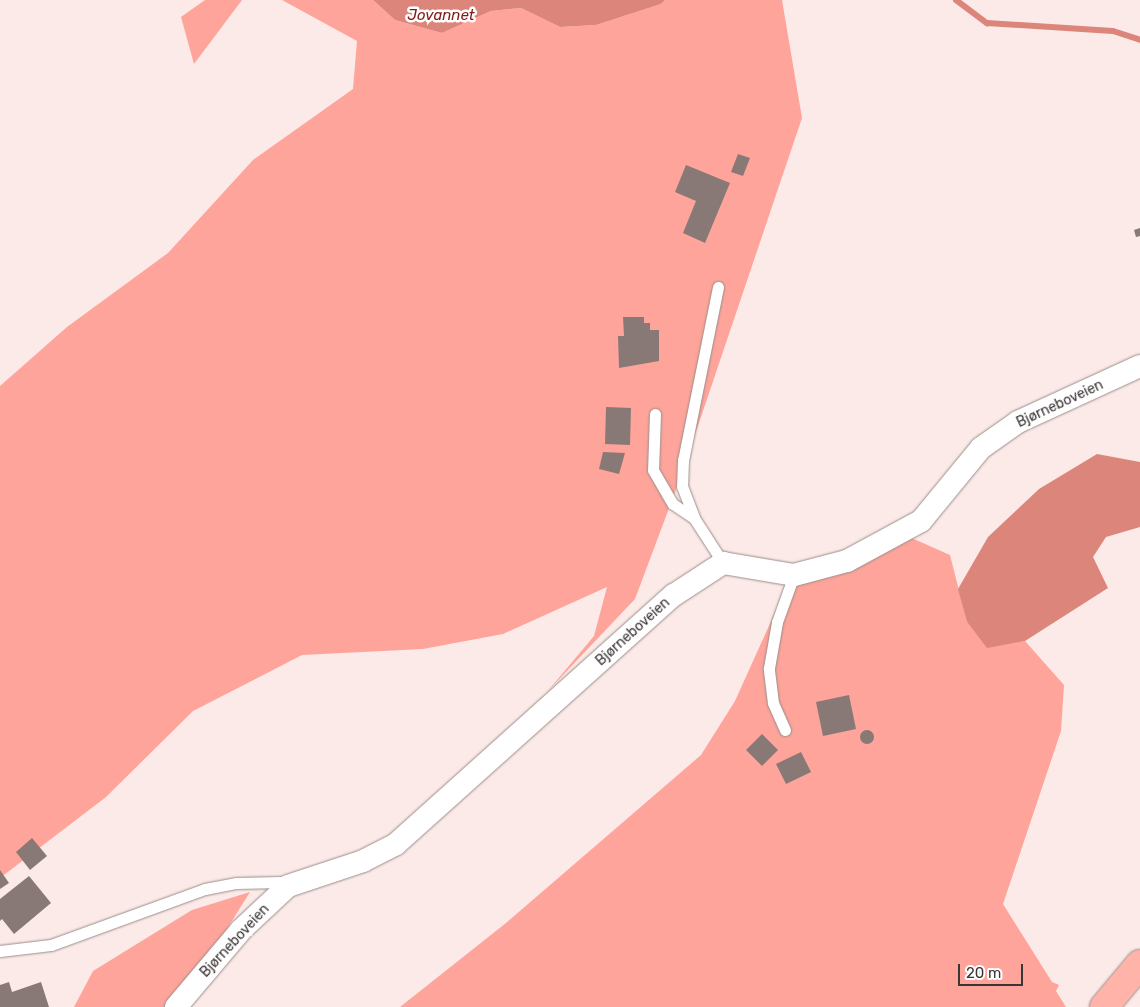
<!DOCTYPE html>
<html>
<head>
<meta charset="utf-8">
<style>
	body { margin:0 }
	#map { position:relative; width:1140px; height:1007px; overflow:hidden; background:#fbeae8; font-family:Rubik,sans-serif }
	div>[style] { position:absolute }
	.forest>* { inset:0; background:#fea49a }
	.water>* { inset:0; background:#dc857b }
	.stream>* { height:6px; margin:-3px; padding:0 3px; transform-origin:3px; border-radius:3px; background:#dc857b }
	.building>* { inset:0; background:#887977 }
	.round { border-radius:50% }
	.roads { filter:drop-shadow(0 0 1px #9c8d8a) drop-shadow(0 0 1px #9c8d8a) }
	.service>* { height:11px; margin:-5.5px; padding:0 5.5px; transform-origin:5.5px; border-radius:5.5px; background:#fff }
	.minor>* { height:22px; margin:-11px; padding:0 11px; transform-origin:11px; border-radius:11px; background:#fff }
	.motorway>* { height:28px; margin:-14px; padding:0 14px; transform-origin:14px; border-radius:14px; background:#ffb3a9 }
	span { translate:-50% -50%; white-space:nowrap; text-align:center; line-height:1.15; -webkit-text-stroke:5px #fff; paint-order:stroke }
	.street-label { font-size:14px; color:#3c3535 }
	.water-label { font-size:15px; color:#801917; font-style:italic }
	.scale { position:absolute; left:958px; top:964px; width:65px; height:22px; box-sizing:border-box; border:2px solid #3c3535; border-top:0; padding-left:6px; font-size:15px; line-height:18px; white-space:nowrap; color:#3c3535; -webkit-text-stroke:4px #fff; paint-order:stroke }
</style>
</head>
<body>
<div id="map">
	<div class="forest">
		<div style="clip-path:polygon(205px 0,242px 0,194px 64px,181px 17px)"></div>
		<div style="clip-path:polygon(282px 0,373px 0,395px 20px,442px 33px,491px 11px,521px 8px,560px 27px,596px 25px,661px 4px,665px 0,782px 0,802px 118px,680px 479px,635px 599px,547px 692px,594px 636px,607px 587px,503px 634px,423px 649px,302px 655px,193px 711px,106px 797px,0 878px,0 386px,67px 327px,168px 253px,253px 160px,353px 89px,357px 41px)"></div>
		<div style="clip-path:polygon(898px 532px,950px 555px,967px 622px,987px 647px,1025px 641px,1064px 685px,1061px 731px,1003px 904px,1052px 982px,1059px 985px,1056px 991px,1066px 1007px,400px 1007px,506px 923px,701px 755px,735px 701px,786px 588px)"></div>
		<div style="clip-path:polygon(250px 892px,178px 1007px,74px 1007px,93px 971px,192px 910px)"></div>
	</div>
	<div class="water">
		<div style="clip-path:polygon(373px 0,665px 0,661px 4px,596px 25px,560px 27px,521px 8px,491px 11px,442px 33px,395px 20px)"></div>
		<div style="clip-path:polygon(1097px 454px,1140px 462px,1140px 527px,1106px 537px,1093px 557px,1108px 588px,1025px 641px,987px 648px,967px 622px,958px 589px,988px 537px,1039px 489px)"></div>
	</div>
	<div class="stream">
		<div style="left:956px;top:0;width:39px;rotate:37deg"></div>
		<div style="left:987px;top:23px;width:126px;rotate:3.6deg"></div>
		<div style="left:1113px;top:31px;width:28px;rotate:18deg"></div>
	</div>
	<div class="building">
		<div style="clip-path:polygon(738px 154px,750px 158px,743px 176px,731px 172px)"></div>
		<div style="clip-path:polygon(686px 165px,730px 183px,705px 243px,683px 233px,696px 201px,675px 192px)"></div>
		<div style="clip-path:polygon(1140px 228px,1140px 236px,1136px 237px,1134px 230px)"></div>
		<div style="clip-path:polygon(623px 317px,644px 317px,644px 323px,650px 323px,650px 330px,659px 330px,659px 361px,619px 368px,618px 336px,624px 336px)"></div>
		<div style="clip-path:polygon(606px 407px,631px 408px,630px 445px,605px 444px)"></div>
		<div style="clip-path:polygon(603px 452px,625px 453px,619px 474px,599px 469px)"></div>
		<div style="clip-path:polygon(849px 695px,856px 729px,823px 736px,816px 702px)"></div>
		<div class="round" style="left:860px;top:730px;width:14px;height:14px"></div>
		<div style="clip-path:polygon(762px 734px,778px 750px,762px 766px,746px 750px)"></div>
		<div style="clip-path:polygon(801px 752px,811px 772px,786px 784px,776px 764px)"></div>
		<div style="clip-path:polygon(32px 838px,47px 856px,30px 870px,16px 852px)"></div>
		<div style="clip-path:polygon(0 870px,9px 883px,0 889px)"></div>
		<div style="clip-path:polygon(29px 876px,51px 903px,14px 934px,2px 919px,0 921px,0 899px)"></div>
		<div style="clip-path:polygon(9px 982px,12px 992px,41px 982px,49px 1007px,0 1007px,0 985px)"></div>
	</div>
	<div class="roads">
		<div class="service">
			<div style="left:718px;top:287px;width:177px;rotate:101.4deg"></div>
			<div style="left:683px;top:460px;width:26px;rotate:92deg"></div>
			<div style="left:682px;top:486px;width:34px;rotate:69deg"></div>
			<div style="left:694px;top:518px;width:54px;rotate:57.2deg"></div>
			<div style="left:655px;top:414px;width:56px;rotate:92deg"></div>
			<div style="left:653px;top:470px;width:39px;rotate:60deg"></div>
			<div style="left:673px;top:504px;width:25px;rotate:34deg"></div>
			<div style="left:785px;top:730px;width:30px;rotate:-114deg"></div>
			<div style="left:773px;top:703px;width:35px;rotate:-97deg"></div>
			<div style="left:769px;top:668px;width:47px;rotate:-80.1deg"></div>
			<div style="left:777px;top:622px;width:50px;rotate:-70.1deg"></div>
			<div style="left:0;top:951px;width:51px;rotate:-6.7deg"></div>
			<div style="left:51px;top:945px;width:164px;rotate:-20deg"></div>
			<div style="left:205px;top:889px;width:32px;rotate:-11deg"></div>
			<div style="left:236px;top:883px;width:45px;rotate:-1.3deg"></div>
			<div style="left:281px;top:882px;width:8px;rotate:30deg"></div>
		</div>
		<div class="minor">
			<div style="left:176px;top:1007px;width:101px;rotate:-49.8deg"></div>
			<div style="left:241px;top:930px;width:64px;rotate:-43.1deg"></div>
			<div style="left:288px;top:886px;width:79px;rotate:-18.4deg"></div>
			<div style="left:363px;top:861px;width:37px;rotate:-27deg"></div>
			<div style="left:396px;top:844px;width:373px;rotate:-41.9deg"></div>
			<div style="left:674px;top:595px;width:59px;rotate:-33.1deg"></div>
			<div style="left:723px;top:563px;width:72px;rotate:9.6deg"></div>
			<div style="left:794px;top:575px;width:55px;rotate:-14.8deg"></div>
			<div style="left:847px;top:561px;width:84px;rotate:-28.4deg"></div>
			<div style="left:921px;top:521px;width:94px;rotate:-50.6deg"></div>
			<div style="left:981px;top:448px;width:45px;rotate:-35.1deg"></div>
			<div style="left:1018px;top:422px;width:134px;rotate:-24.7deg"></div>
		</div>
		<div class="motorway">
			<div style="left:1104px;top:1007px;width:56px;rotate:-50.1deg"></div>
		</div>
	</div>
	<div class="street-label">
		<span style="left:1060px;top:404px;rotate:-25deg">Bjørneboveien</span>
		<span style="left:633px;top:632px;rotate:-42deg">Bjørneboveien</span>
		<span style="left:235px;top:941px;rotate:-47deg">Bjørneboveien</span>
	</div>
	<div class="water-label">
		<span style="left:441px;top:16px">Jovannet</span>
	</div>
	<div class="scale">20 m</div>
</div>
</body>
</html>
